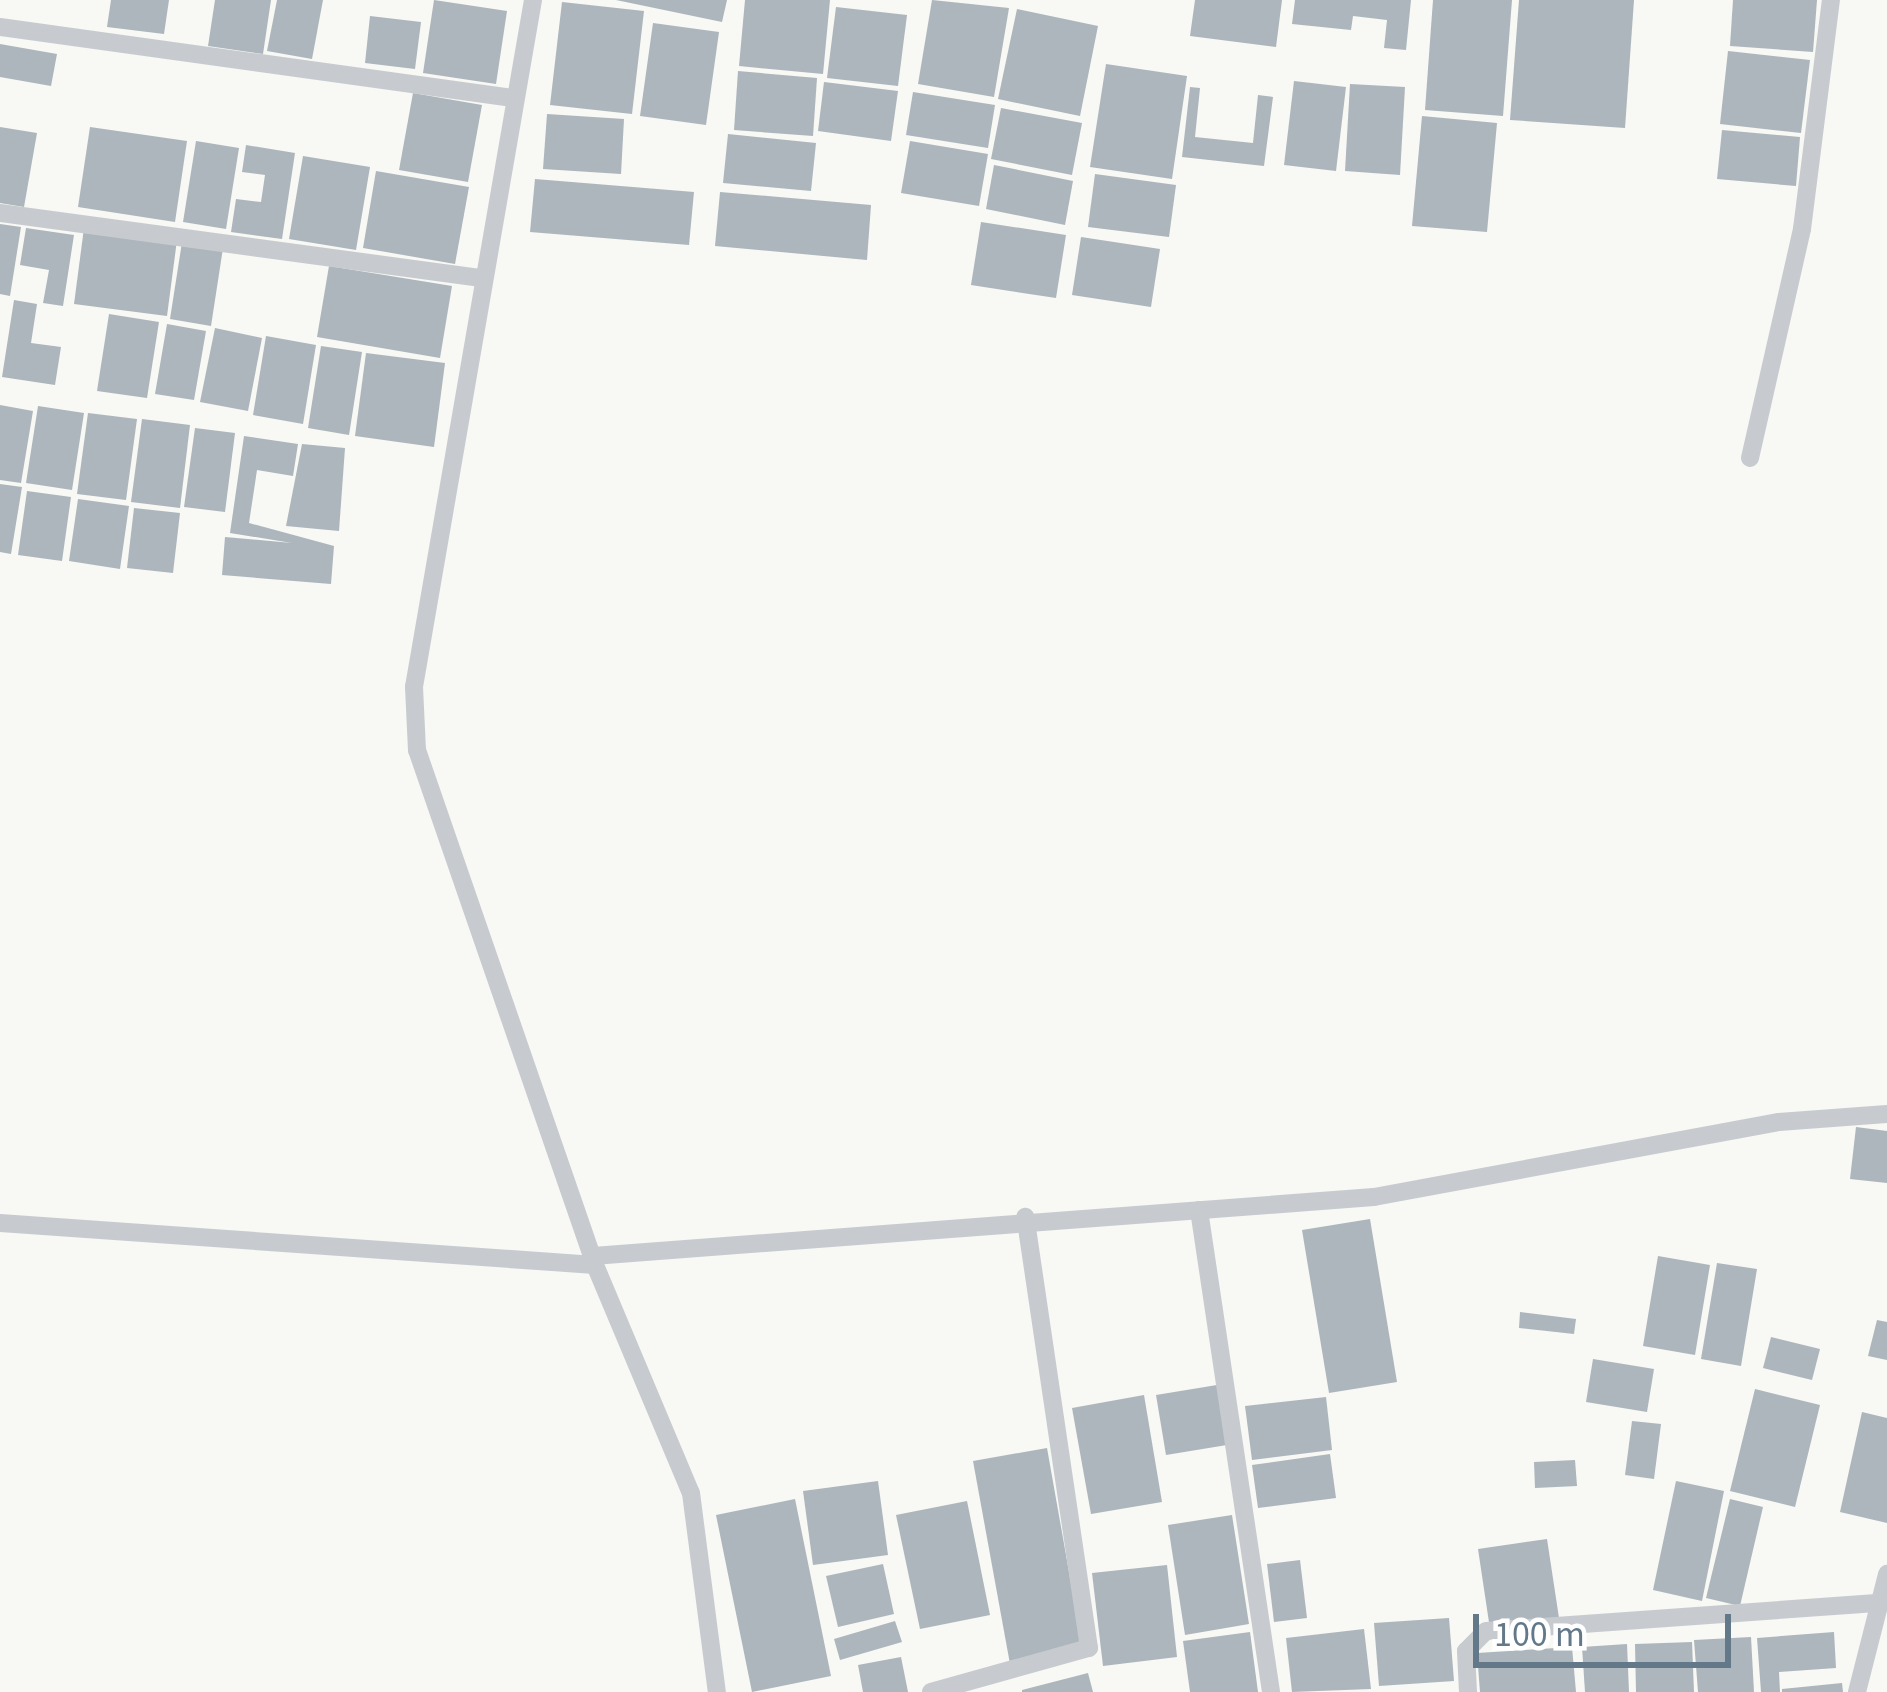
<!DOCTYPE html>
<html>
<head>
<meta charset="utf-8">
<style>
	body { margin:0 }
	#map { position:relative; width:1887px; height:1692px; overflow:hidden; background:#f8f8f4; font-family:"Source Sans 3",sans-serif }
	div>[style] { position:absolute }
	.building>* { inset:0; background:#acb6bc }
	.minor>* { height:18px; margin:-9px; padding:0 9px; transform-origin:9px; border-radius:9px; background:#c7cbcf }
	span { translate:-50% -50%; white-space:nowrap; text-align:center; line-height:1.15; -webkit-text-stroke:12px #fff; paint-order:stroke }
	.scale { position:absolute; left:1473px; top:1614px; width:258px; height:54px; box-sizing:border-box; border:6px solid #637889; border-top:0; padding-left:15px; font-size:36px; line-height:42px; white-space:nowrap; color:#637889; -webkit-text-stroke:9px #fff; paint-order:stroke }
</style>
</head>
<body>
<div id="map">
	<div class="building">
		<div style="clip-path:polygon(111px 0,169px 0,164px 34px,107px 27px)"></div>
		<div style="clip-path:polygon(215px 0,271px 0,263px 54px,208px 46px)"></div>
		<div style="clip-path:polygon(277px 0,323px 0,312px 59px,267px 51px)"></div>
		<div style="clip-path:polygon(434px 0,507px 11px,496px 84px,423px 73px)"></div>
		<div style="clip-path:polygon(616px 0,727px 0,722px 22px)"></div>
		<div style="clip-path:polygon(745px 0,830px 0,823px 74px,739px 66px)"></div>
		<div style="clip-path:polygon(932px 0,1009px 8px,994px 97px,918px 84px)"></div>
		<div style="clip-path:polygon(1195px 0,1282px 0,1276px 47px,1190px 36px)"></div>
		<div style="clip-path:polygon(1295px 0,1411px 0,1406px 50px,1384px 48px,1387px 20px,1353px 16px,1351px 30px,1292px 24px)"></div>
		<div style="clip-path:polygon(1433px 0,1512px 0,1503px 116px,1425px 110px)"></div>
		<div style="clip-path:polygon(1519px 0,1634px 0,1625px 128px,1510px 120px)"></div>
		<div style="clip-path:polygon(1733px 0,1817px 0,1813px 52px,1730px 46px)"></div>
		<div style="clip-path:polygon(562px 2px,644px 11px,632px 114px,550px 105px)"></div>
		<div style="clip-path:polygon(836px 7px,907px 15px,898px 86px,827px 78px)"></div>
		<div style="clip-path:polygon(1017px 9px,1098px 26px,1080px 116px,998px 99px)"></div>
		<div style="clip-path:polygon(370px 16px,421px 22px,415px 69px,365px 63px)"></div>
		<div style="clip-path:polygon(653px 23px,719px 32px,706px 125px,640px 116px)"></div>
		<div style="clip-path:polygon(0 44px,57px 54px,51px 86px,0 77px)"></div>
		<div style="clip-path:polygon(1728px 51px,1810px 60px,1801px 133px,1720px 124px)"></div>
		<div style="clip-path:polygon(1106px 64px,1187px 76px,1172px 179px,1090px 167px)"></div>
		<div style="clip-path:polygon(738px 71px,817px 78px,813px 136px,734px 130px)"></div>
		<div style="clip-path:polygon(1294px 81px,1346px 87px,1336px 171px,1284px 165px)"></div>
		<div style="clip-path:polygon(824px 82px,898px 91px,891px 141px,818px 131px)"></div>
		<div style="clip-path:polygon(1350px 84px,1405px 87px,1400px 175px,1345px 171px)"></div>
		<div style="clip-path:polygon(1190px 87px,1200px 88px,1195px 137px,1253px 143px,1258px 95px,1273px 97px,1264px 166px,1182px 157px)"></div>
		<div style="clip-path:polygon(913px 92px,995px 105px,988px 148px,906px 135px)"></div>
		<div style="clip-path:polygon(413px 93px,482px 105px,468px 182px,399px 170px)"></div>
		<div style="clip-path:polygon(1001px 108px,1082px 123px,1072px 175px,991px 159px)"></div>
		<div style="clip-path:polygon(547px 114px,624px 119px,621px 174px,543px 169px)"></div>
		<div style="clip-path:polygon(1422px 116px,1497px 123px,1487px 232px,1412px 226px)"></div>
		<div style="clip-path:polygon(0 127px,37px 133px,24px 207px,0 203px)"></div>
		<div style="clip-path:polygon(90px 127px,187px 141px,175px 222px,78px 207px)"></div>
		<div style="clip-path:polygon(1722px 130px,1800px 137px,1796px 186px,1717px 179px)"></div>
		<div style="clip-path:polygon(728px 134px,816px 143px,811px 191px,723px 183px)"></div>
		<div style="clip-path:polygon(196px 141px,239px 148px,226px 229px,183px 222px)"></div>
		<div style="clip-path:polygon(910px 141px,988px 154px,979px 206px,901px 193px)"></div>
		<div style="clip-path:polygon(246px 145px,295px 153px,282px 239px,231px 232px,236px 199px,261px 202px,265px 175px,242px 172px)"></div>
		<div style="clip-path:polygon(303px 156px,370px 167px,356px 250px,289px 239px)"></div>
		<div style="clip-path:polygon(994px 165px,1073px 181px,1065px 225px,986px 209px)"></div>
		<div style="clip-path:polygon(376px 171px,469px 187px,455px 264px,363px 248px)"></div>
		<div style="clip-path:polygon(1095px 174px,1176px 185px,1169px 237px,1088px 227px)"></div>
		<div style="clip-path:polygon(535px 179px,694px 192px,689px 245px,530px 232px)"></div>
		<div style="clip-path:polygon(720px 192px,871px 205px,867px 260px,715px 246px)"></div>
		<div style="clip-path:polygon(981px 222px,1066px 235px,1056px 298px,971px 285px)"></div>
		<div style="clip-path:polygon(0 224px,21px 227px,10px 296px,0 294px)"></div>
		<div style="clip-path:polygon(26px 228px,74px 235px,63px 306px,43px 303px,49px 270px,20px 265px)"></div>
		<div style="clip-path:polygon(84px 228px,177px 240px,167px 316px,74px 304px)"></div>
		<div style="clip-path:polygon(1081px 237px,1160px 249px,1151px 307px,1072px 295px)"></div>
		<div style="clip-path:polygon(182px 242px,223px 248px,211px 326px,170px 319px)"></div>
		<div style="clip-path:polygon(329px 266px,452px 286px,440px 358px,317px 337px)"></div>
		<div style="clip-path:polygon(14px 300px,37px 304px,31px 343px,61px 347px,55px 385px,2px 377px)"></div>
		<div style="clip-path:polygon(109px 314px,159px 322px,147px 398px,97px 391px)"></div>
		<div style="clip-path:polygon(167px 324px,206px 331px,194px 400px,155px 394px)"></div>
		<div style="clip-path:polygon(215px 328px,262px 338px,248px 411px,200px 402px)"></div>
		<div style="clip-path:polygon(266px 336px,316px 345px,303px 424px,253px 415px)"></div>
		<div style="clip-path:polygon(321px 346px,362px 352px,349px 435px,308px 428px)"></div>
		<div style="clip-path:polygon(366px 353px,445px 363px,434px 447px,355px 436px)"></div>
		<div style="clip-path:polygon(0 405px,33px 411px,21px 483px,0 480px)"></div>
		<div style="clip-path:polygon(38px 406px,84px 413px,72px 490px,26px 483px)"></div>
		<div style="clip-path:polygon(88px 413px,137px 419px,126px 500px,77px 494px)"></div>
		<div style="clip-path:polygon(142px 419px,190px 425px,180px 508px,131px 502px)"></div>
		<div style="clip-path:polygon(195px 428px,235px 433px,225px 512px,184px 507px)"></div>
		<div style="clip-path:polygon(244px 436px,298px 444px,293px 476px,257px 470px,249px 523px,334px 546px,331px 584px,222px 575px,225px 537px,292px 543px,230px 533px)"></div>
		<div style="clip-path:polygon(302px 444px,345px 448px,339px 531px,286px 526px)"></div>
		<div style="clip-path:polygon(0 484px,22px 487px,11px 554px,0 552px)"></div>
		<div style="clip-path:polygon(27px 491px,71px 497px,62px 561px,18px 555px)"></div>
		<div style="clip-path:polygon(78px 499px,129px 506px,120px 569px,69px 561px)"></div>
		<div style="clip-path:polygon(134px 508px,180px 513px,173px 573px,127px 568px)"></div>
		<div style="clip-path:polygon(1856px 1127px,1887px 1131px,1887px 1183px,1850px 1179px)"></div>
		<div style="clip-path:polygon(1370px 1219px,1397px 1382px,1329px 1393px,1302px 1230px)"></div>
		<div style="clip-path:polygon(1658px 1256px,1710px 1265px,1695px 1355px,1643px 1346px)"></div>
		<div style="clip-path:polygon(1717px 1263px,1757px 1269px,1741px 1366px,1701px 1359px)"></div>
		<div style="clip-path:polygon(1520px 1312px,1576px 1319px,1574px 1334px,1519px 1328px)"></div>
		<div style="clip-path:polygon(1877px 1320px,1887px 1322px,1887px 1360px,1868px 1356px)"></div>
		<div style="clip-path:polygon(1771px 1337px,1820px 1349px,1812px 1380px,1763px 1368px)"></div>
		<div style="clip-path:polygon(1593px 1359px,1654px 1369px,1647px 1412px,1586px 1402px)"></div>
		<div style="clip-path:polygon(1223px 1384px,1233px 1444px,1166px 1455px,1156px 1395px)"></div>
		<div style="clip-path:polygon(1755px 1389px,1820px 1405px,1795px 1507px,1730px 1491px)"></div>
		<div style="clip-path:polygon(1144px 1395px,1162px 1502px,1091px 1514px,1072px 1408px)"></div>
		<div style="clip-path:polygon(1326px 1397px,1332px 1450px,1252px 1460px,1245px 1406px)"></div>
		<div style="clip-path:polygon(1862px 1412px,1887px 1418px,1887px 1523px,1840px 1512px)"></div>
		<div style="clip-path:polygon(1632px 1421px,1661px 1424px,1654px 1479px,1625px 1475px)"></div>
		<div style="clip-path:polygon(1047px 1448px,1083px 1651px,1010px 1664px,973px 1461px)"></div>
		<div style="clip-path:polygon(1330px 1454px,1336px 1498px,1258px 1508px,1252px 1465px)"></div>
		<div style="clip-path:polygon(1575px 1460px,1577px 1486px,1535px 1488px,1534px 1462px)"></div>
		<div style="clip-path:polygon(878px 1481px,888px 1555px,813px 1565px,803px 1491px)"></div>
		<div style="clip-path:polygon(1676px 1481px,1724px 1491px,1702px 1601px,1653px 1590px)"></div>
		<div style="clip-path:polygon(795px 1499px,831px 1676px,752px 1692px,716px 1515px)"></div>
		<div style="clip-path:polygon(1730px 1499px,1763px 1507px,1740px 1606px,1706px 1598px)"></div>
		<div style="clip-path:polygon(967px 1501px,990px 1615px,920px 1629px,896px 1515px)"></div>
		<div style="clip-path:polygon(1232px 1515px,1249px 1624px,1185px 1635px,1168px 1525px)"></div>
		<div style="clip-path:polygon(1547px 1539px,1559px 1618px,1490px 1629px,1478px 1549px)"></div>
		<div style="clip-path:polygon(1300px 1560px,1307px 1618px,1274px 1622px,1267px 1564px)"></div>
		<div style="clip-path:polygon(883px 1564px,894px 1614px,838px 1627px,826px 1576px)"></div>
		<div style="clip-path:polygon(1167px 1565px,1177px 1657px,1103px 1666px,1092px 1573px)"></div>
		<div style="clip-path:polygon(1449px 1618px,1454px 1681px,1379px 1686px,1374px 1623px)"></div>
		<div style="clip-path:polygon(895px 1621px,902px 1642px,840px 1660px,834px 1639px)"></div>
		<div style="clip-path:polygon(1364px 1629px,1371px 1689px,1292px 1692px,1286px 1638px)"></div>
		<div style="clip-path:polygon(1250px 1632px,1258px 1692px,1190px 1692px,1183px 1641px)"></div>
		<div style="clip-path:polygon(1834px 1632px,1836px 1668px,1779px 1672px,1780px 1692px,1761px 1692px,1757px 1638px)"></div>
		<div style="clip-path:polygon(1751px 1637px,1754px 1692px,1698px 1692px,1694px 1640px)"></div>
		<div style="clip-path:polygon(1692px 1642px,1694px 1692px,1636px 1692px,1635px 1644px)"></div>
		<div style="clip-path:polygon(1627px 1644px,1629px 1692px,1585px 1692px,1582px 1647px)"></div>
		<div style="clip-path:polygon(1572px 1647px,1576px 1692px,1480px 1692px,1477px 1653px)"></div>
		<div style="clip-path:polygon(901px 1657px,908px 1692px,863px 1692px,858px 1665px)"></div>
		<div style="clip-path:polygon(1088px 1673px,1093px 1692px,1022px 1692px,1022px 1690px)"></div>
		<div style="clip-path:polygon(1842px 1683px,1843px 1692px,1782px 1692px,1782px 1689px)"></div>
	</div>
	<div class="minor">
		<div style="left:533px;top:0;width:697px;rotate:99.83deg"></div>
		<div style="left:414px;top:687px;width:63px;rotate:87.3deg"></div>
		<div style="left:417px;top:750px;width:545px;rotate:70.93deg"></div>
		<div style="left:595px;top:1265px;width:247px;rotate:67.2deg"></div>
		<div style="left:691px;top:1493px;width:201px;rotate:82.6deg"></div>
		<div style="left:0;top:27px;width:517px;rotate:7.89deg"></div>
		<div style="left:0;top:213px;width:486px;rotate:7.7deg"></div>
		<div style="left:1750px;top:458px;width:235px;rotate:-77.2deg"></div>
		<div style="left:1802px;top:229px;width:231px;rotate:-82.8deg"></div>
		<div style="left:1199px;top:1210px;width:487px;rotate:81.5deg"></div>
		<div style="left:0;top:1223px;width:596px;rotate:4.04deg"></div>
		<div style="left:593px;top:1256px;width:783px;rotate:-4.32deg"></div>
		<div style="left:1374px;top:1197px;width:412px;rotate:-10.5deg"></div>
		<div style="left:1779px;top:1122px;width:108px;rotate:-4.2deg"></div>
		<div style="left:931px;top:1692px;width:164px;rotate:-15.6deg"></div>
		<div style="left:1089px;top:1648px;width:436px;rotate:-98.4deg"></div>
		<div style="left:1468px;top:1692px;width:41px;rotate:-92.8deg"></div>
		<div style="left:1466px;top:1651px;width:28px;rotate:-45deg"></div>
		<div style="left:1486px;top:1631px;width:395px;rotate:-4.1deg"></div>
		<div style="left:1857px;top:1692px;width:122px;rotate:-75.7deg"></div>
	</div>
	<div class="scale">100 m</div>
</div>
</body>
</html>
